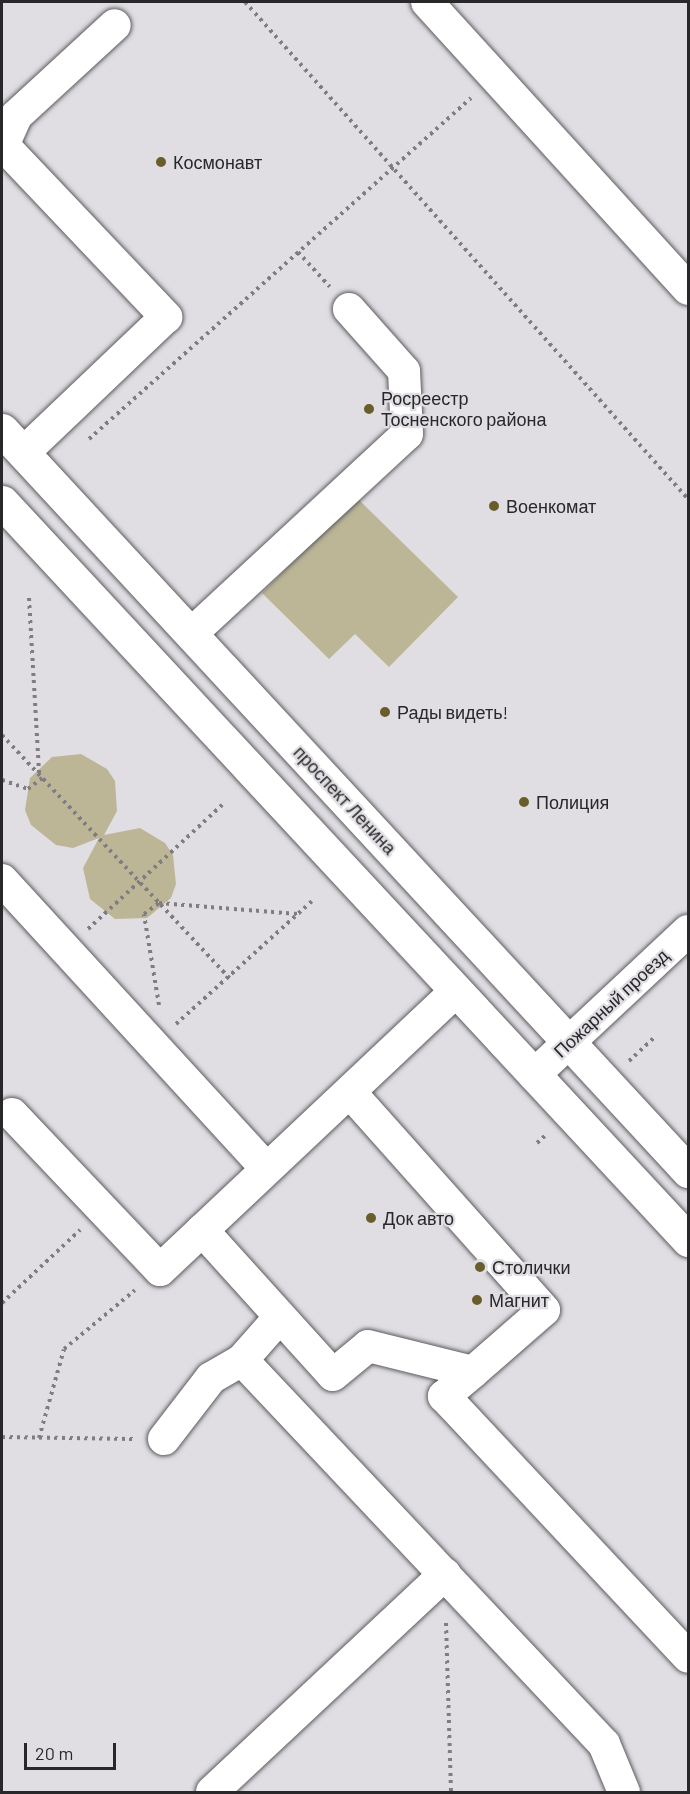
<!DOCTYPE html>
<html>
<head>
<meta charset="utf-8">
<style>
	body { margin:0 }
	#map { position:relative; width:690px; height:1794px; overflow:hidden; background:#e0dee3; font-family:Barlow,sans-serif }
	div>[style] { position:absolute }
	.green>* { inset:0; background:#bcb697 }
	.path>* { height:4px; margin-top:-2px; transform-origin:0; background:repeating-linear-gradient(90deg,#7f7d81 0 3px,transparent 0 7.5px) }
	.roads { filter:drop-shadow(0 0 2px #5c5b5f) drop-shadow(0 0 2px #5c5b5f) }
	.minor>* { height:32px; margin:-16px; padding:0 16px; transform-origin:16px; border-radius:16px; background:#fff }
	.major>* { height:33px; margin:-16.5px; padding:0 16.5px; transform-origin:16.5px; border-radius:16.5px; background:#fff }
	.dots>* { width:16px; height:16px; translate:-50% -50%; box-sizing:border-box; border:3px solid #e0dee3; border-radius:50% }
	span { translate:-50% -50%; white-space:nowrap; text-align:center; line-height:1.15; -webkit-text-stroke:4.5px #e0dee3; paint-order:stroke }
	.poi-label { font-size:18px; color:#282729 }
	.left { translate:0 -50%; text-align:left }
	.street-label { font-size:18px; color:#282729 }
	.frame { position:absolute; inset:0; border:3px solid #282729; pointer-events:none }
	.scale { position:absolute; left:24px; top:1743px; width:92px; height:27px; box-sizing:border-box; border:3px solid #282729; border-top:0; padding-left:8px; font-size:18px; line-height:21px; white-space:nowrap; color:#282729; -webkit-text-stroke:4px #e0dee3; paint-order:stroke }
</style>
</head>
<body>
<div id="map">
	<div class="green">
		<div style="clip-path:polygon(357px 498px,458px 597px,389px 667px,355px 634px,329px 659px,262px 593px)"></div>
		<div style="clip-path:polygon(81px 754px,107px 769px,115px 781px,117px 811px,104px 835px,140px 828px,165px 843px,173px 855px,176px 884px,171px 898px,147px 918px,115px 919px,90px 899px,83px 868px,99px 838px,73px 848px,56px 845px,31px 825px,25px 810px,30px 778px,52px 757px)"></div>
	</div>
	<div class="path">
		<div style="left:245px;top:2px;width:666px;rotate:48.29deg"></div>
		<div style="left:298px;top:252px;width:47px;rotate:47.6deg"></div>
		<div style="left:89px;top:439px;width:512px;rotate:-41.75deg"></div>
		<div style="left:29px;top:598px;width:176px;rotate:86.7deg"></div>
		<div style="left:2px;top:735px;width:337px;rotate:46.9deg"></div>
		<div style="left:2px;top:780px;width:28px;rotate:19deg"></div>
		<div style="left:28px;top:789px;width:18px;rotate:-38deg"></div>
		<div style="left:88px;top:929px;width:183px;rotate:-42.8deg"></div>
		<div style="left:159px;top:1005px;width:92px;rotate:-99.4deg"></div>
		<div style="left:144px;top:914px;width:19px;rotate:-36deg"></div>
		<div style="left:159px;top:903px;width:139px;rotate:4.5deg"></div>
		<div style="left:176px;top:1024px;width:183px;rotate:-42.1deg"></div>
		<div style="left:629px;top:1061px;width:35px;rotate:-43deg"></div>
		<div style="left:537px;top:1143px;width:13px;rotate:-42deg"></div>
		<div style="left:2px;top:1303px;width:107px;rotate:-43.1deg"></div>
		<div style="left:2px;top:1437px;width:131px;rotate:0.9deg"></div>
		<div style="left:39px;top:1438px;width:92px;rotate:-74.3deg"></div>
		<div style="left:64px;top:1349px;width:92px;rotate:-39.7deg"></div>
		<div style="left:446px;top:1623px;width:169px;rotate:88.3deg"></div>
	</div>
	<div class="roads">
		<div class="minor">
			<div style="left:427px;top:2px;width:388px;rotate:47.7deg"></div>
			<div style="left:4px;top:146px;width:236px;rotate:46.5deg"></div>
			<div style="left:166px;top:317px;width:197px;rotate:136.4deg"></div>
			<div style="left:2px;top:148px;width:35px;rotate:-66deg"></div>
			<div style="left:16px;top:116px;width:134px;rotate:-42.6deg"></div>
			<div style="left:191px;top:634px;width:294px;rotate:-42.8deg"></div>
			<div style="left:407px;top:434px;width:63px;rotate:-92.7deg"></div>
			<div style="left:404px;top:371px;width:83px;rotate:-131.6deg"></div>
			<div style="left:2px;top:880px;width:392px;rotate:47.5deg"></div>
			<div style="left:534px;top:1075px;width:211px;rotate:-43.1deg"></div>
			<div style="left:12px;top:1114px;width:215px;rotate:46.5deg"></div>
			<div style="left:160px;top:1270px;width:407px;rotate:-43.3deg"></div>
			<div style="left:202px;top:1230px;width:195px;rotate:47.9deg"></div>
			<div style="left:333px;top:1375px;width:45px;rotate:-39.6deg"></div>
			<div style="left:368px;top:1346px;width:108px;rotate:13.9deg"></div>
			<div style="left:473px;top:1372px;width:94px;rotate:-41.1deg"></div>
			<div style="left:544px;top:1310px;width:292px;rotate:-131.7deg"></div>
			<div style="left:279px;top:1318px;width:56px;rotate:131.4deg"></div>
			<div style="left:242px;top:1360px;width:528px;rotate:46.69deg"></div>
			<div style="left:604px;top:1744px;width:52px;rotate:67.4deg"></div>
			<div style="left:473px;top:1372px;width:38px;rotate:140deg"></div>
			<div style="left:444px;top:1396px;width:357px;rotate:46.9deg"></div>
			<div style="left:164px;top:1439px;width:77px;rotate:-52.4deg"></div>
			<div style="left:211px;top:1378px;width:36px;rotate:-30deg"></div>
			<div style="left:212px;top:1792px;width:319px;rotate:-43.1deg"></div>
		</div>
		<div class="major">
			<div style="left:2px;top:430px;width:1010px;rotate:47.21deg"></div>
			<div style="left:2px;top:502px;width:1008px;rotate:47.09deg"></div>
		</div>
	</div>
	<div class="dots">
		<div style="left:161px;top:162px;background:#695e2b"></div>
		<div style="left:369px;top:409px;background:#695e2b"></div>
		<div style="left:494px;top:506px;background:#695e2b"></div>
		<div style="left:385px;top:712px;background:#695e2b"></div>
		<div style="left:524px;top:802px;background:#695e2b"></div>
		<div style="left:371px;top:1218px;background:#695e2b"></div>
		<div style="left:480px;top:1267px;background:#695e2b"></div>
		<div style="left:477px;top:1300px;background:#695e2b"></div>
	</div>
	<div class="poi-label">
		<span class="left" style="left:173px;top:162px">Космонавт</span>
		<span class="left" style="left:381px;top:409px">Росреестр<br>Тосненского района</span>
		<span class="left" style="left:506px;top:506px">Военкомат</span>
		<span class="left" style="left:397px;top:712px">Рады видеть!</span>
		<span class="left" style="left:536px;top:802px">Полиция</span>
		<span class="left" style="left:383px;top:1218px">Док авто</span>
		<span class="left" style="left:492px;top:1267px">Столички</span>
		<span class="left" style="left:489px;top:1300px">Магнит</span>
	</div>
	<div class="street-label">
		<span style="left:345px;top:800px;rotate:47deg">проспект Ленина</span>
		<span style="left:611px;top:1003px;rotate:-43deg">Пожарный проезд</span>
	</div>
	<div class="frame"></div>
	<div class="scale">20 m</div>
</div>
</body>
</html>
